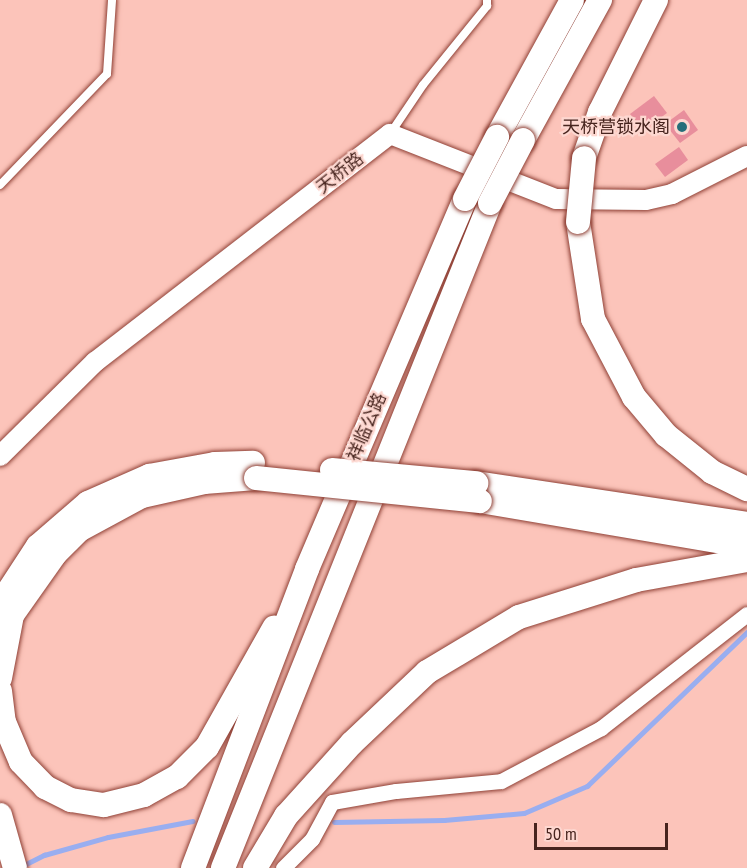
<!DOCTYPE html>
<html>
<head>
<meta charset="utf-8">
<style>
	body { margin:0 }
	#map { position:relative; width:747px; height:868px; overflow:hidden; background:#fcc4ba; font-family:"PT Sans Narrow","Noto Sans SC",sans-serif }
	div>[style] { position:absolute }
	.stream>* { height:5px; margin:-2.5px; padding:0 2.5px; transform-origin:2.5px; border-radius:2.5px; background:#99aef0 }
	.building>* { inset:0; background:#e88e9c }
	.roads { filter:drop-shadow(0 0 2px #8f4035) drop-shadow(0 0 2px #8f4035) }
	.service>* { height:8px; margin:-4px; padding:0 4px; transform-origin:4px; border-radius:4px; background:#fff }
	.minor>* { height:15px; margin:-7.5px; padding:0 7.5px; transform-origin:7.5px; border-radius:7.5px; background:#fff }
	.tertiary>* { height:20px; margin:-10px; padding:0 10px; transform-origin:10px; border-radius:10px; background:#fff }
	.primary>* { height:24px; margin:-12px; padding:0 12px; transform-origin:12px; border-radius:12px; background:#fff }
	.bridges { filter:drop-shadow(0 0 2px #8f4035) drop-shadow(0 0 2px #8f4035) }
	.primary-bridge>* { height:24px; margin:-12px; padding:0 12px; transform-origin:12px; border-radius:12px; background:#fff }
	.dots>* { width:16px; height:16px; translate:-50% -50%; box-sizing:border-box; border:3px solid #fdd7d0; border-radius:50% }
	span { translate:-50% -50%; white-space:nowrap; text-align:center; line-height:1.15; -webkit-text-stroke:4.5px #fdd7d0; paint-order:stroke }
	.poi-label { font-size:18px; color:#47241e }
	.right { translate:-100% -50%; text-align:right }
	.street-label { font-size:18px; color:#47241e }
	.scale { position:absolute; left:534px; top:823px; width:134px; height:27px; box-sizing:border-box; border:3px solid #47241e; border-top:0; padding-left:8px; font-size:18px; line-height:21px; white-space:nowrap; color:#47241e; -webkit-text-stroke:4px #fdd7d0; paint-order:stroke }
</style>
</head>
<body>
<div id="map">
	<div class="stream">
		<div style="left:334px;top:822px;width:110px;rotate:-1deg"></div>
		<div style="left:444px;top:820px;width:80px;rotate:-5deg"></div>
		<div style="left:524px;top:813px;width:69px;rotate:-23.2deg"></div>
		<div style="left:587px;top:786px;width:222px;rotate:-43.9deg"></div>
		<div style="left:22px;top:866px;width:25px;rotate:-27deg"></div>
		<div style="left:44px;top:855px;width:66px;rotate:-15.7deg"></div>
		<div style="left:108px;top:837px;width:86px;rotate:-10.7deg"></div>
	</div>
	<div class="building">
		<div style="clip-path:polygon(654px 96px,667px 113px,643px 131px,630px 114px)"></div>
		<div style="clip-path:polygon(684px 110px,698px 130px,680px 143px,665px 124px)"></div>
		<div style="clip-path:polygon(679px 147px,688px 160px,665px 177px,655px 164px)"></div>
	</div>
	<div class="roads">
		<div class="service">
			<div style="left:390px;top:134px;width:59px;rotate:-56deg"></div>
			<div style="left:423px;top:85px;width:102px;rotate:-51deg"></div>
			<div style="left:487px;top:6px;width:6px;rotate:-90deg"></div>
			<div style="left:0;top:185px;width:154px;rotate:-46.1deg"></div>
			<div style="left:107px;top:74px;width:74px;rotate:-86.1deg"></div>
		</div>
		<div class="minor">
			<div style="left:283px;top:868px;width:41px;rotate:-45deg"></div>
			<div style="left:312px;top:839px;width:42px;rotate:-61.6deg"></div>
			<div style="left:332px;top:802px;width:65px;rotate:-9.8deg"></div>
			<div style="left:396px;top:791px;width:105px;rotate:-5.4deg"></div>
			<div style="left:501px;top:781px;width:113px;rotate:-27.9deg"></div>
			<div style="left:601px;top:728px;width:185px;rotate:-38deg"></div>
		</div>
		<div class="tertiary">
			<div style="left:0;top:456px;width:134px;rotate:-44.7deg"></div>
			<div style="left:95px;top:362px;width:373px;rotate:-37.7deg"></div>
			<div style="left:390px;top:134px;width:178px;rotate:21.4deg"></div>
			<div style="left:556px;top:199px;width:90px;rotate:0.6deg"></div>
			<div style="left:646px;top:200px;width:27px;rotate:-13deg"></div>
			<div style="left:672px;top:194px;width:84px;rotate:-26.9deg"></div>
		</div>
		<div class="primary">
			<div style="left:497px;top:137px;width:156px;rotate:-61.3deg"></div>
			<div style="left:523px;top:140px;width:160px;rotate:-61.2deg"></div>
			<div style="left:584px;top:158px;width:49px;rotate:-70.8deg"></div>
			<div style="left:600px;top:112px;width:125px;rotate:-63.4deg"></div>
			<div style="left:578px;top:222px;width:98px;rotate:81.2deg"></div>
			<div style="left:593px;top:319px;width:88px;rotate:62.3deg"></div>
			<div style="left:634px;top:397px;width:50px;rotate:49.9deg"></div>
			<div style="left:666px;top:435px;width:59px;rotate:38.8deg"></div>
			<div style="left:712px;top:472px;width:39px;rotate:26deg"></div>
			<div style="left:476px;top:483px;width:274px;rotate:8.6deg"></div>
			<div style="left:480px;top:501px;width:271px;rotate:9.6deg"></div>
			<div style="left:0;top:604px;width:69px;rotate:-56.8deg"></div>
			<div style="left:38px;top:546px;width:66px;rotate:-40.7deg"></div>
			<div style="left:88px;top:503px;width:67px;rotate:-23.9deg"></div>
			<div style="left:149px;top:476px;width:67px;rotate:-10.3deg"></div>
			<div style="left:215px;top:464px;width:38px;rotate:-2deg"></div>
			<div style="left:0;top:678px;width:64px;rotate:-79.2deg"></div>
			<div style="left:12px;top:615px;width:75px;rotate:-54.8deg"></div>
			<div style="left:55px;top:554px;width:34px;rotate:-45deg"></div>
			<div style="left:79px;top:530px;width:72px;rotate:-28.4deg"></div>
			<div style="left:142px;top:496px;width:64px;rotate:-12.7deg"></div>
			<div style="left:204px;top:482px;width:52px;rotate:-4.4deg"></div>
			<div style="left:0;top:691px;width:31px;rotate:83deg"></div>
			<div style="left:4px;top:722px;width:43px;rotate:67deg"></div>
			<div style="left:21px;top:762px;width:35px;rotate:46deg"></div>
			<div style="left:45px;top:787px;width:29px;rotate:27deg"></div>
			<div style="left:71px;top:800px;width:33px;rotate:9deg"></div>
			<div style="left:104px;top:805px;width:41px;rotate:-14deg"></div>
			<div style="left:144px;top:795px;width:38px;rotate:-29deg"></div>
			<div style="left:177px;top:777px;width:42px;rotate:-45deg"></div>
			<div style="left:207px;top:747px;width:137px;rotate:-60.6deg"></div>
			<div style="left:0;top:815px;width:55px;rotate:74.2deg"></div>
			<div style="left:193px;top:868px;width:320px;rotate:-69.1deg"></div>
			<div style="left:307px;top:569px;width:402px;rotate:-66.9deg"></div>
			<div style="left:223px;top:868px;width:717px;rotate:-68.12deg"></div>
			<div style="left:255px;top:868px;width:61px;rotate:-59.2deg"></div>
			<div style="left:286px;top:816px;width:98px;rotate:-47.9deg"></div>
			<div style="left:352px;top:743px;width:103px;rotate:-43.4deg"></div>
			<div style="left:427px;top:672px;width:107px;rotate:-30.9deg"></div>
			<div style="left:519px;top:617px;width:123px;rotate:-17.5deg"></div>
			<div style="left:636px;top:580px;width:113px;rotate:-10.2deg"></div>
		</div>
	</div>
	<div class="bridges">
		<div class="primary-bridge">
			<div style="left:465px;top:199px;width:70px;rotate:-62.7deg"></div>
			<div style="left:490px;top:203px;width:71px;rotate:-62.4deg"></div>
			<div style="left:578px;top:222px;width:64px;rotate:-84.6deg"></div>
			<div style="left:332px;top:470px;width:145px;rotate:5.2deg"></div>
			<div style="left:256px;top:478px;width:225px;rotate:5.9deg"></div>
		</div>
	</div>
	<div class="dots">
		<div style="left:682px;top:127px;background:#266e7a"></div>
	</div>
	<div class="poi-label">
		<span class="right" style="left:670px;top:127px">天桥营锁水阁</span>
	</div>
	<div class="street-label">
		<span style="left:340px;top:173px;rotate:-38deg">天桥路</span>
		<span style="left:367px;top:427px;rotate:-67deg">祥临公路</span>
	</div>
	<div class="scale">50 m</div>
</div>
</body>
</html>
